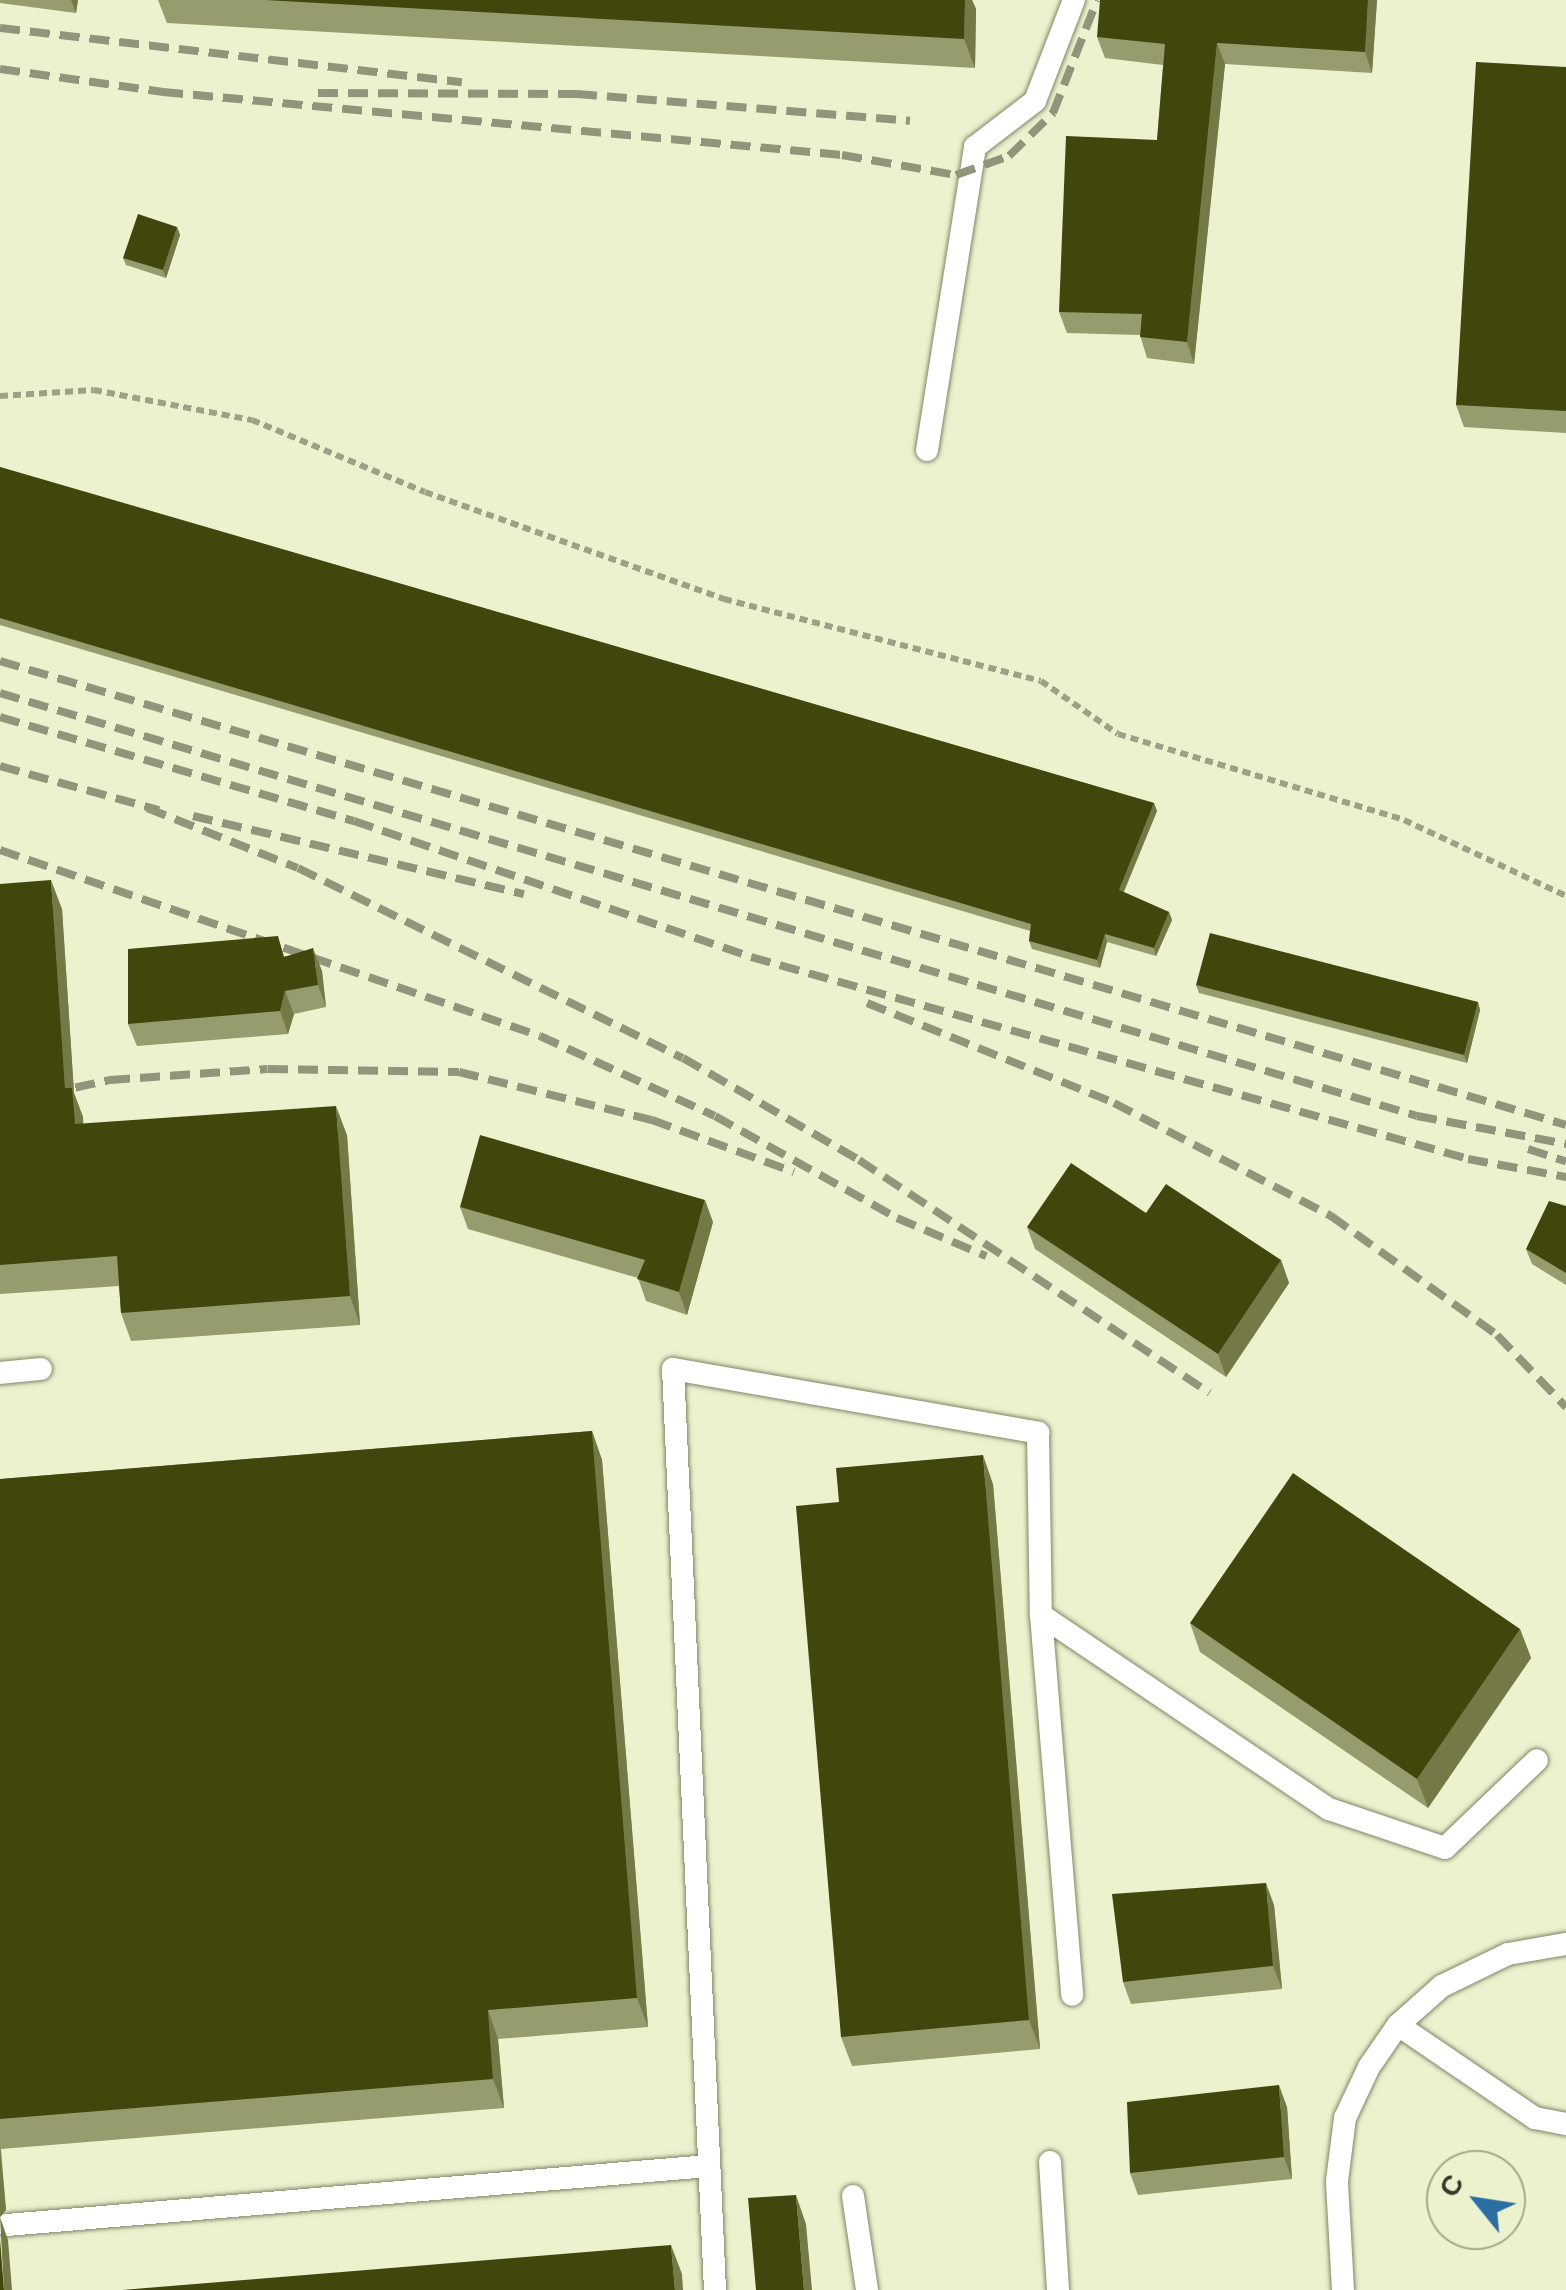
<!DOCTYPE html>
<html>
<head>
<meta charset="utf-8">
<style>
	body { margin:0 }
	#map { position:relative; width:1566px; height:2290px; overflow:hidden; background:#ecf1ce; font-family:Helvetica,sans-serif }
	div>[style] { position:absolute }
	.path>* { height:6px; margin-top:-3px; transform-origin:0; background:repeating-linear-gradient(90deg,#9da187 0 8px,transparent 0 13px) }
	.roads { filter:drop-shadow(0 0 2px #818566) drop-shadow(0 0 2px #818566) }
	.service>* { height:22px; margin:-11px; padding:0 11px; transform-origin:11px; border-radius:11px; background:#fff }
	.rail>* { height:8px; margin-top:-4px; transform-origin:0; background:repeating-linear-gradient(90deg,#91957c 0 20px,transparent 0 30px) }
	.wall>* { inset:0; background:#969c6d }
	.shaded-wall>* { inset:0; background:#747946 }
	.building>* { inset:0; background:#41460c }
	span { translate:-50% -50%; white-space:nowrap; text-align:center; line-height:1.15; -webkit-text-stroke:10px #ecf1ce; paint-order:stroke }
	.north { position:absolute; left:1426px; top:2150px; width:100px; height:100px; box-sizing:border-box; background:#ecf1ce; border:2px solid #a3a78c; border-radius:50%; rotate:300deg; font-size:28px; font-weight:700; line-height:40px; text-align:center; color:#36382a }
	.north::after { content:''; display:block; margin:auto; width:35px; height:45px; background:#2b6ea3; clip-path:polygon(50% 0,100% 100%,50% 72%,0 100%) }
</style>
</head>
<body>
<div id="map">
	<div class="path">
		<div style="left:0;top:396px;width:94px;rotate:-3.7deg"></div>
		<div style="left:94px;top:390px;width:161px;rotate:10.8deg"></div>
		<div style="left:252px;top:420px;width:187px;rotate:22.6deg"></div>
		<div style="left:425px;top:492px;width:318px;rotate:19.7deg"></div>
		<div style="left:724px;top:599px;width:327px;rotate:14.5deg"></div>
		<div style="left:1041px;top:681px;width:93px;rotate:34.5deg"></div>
		<div style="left:1118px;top:734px;width:299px;rotate:16.7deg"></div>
		<div style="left:1404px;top:820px;width:179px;rotate:25.1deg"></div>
	</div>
	<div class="roads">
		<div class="service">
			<div style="left:927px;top:450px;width:307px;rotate:-81deg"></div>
			<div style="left:975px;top:147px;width:76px;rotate:-37.5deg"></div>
			<div style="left:1035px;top:101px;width:108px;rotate:-68.9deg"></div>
			<div style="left:0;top:1373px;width:41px;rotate:-5.6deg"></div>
			<div style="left:1041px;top:1615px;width:381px;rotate:85.3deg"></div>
			<div style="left:1398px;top:2025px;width:166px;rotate:34.2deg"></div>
			<div style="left:1535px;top:2118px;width:32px;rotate:11deg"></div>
			<div style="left:1050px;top:2162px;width:128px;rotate:86.4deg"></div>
			<div style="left:853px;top:2196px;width:95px;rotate:81.5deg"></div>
			<div style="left:7px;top:2225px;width:703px;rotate:-4.81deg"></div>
			<div style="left:715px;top:2290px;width:922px;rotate:-92.61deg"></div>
			<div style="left:673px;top:1369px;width:371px;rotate:9.9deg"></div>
			<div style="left:1038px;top:1433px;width:182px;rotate:89.1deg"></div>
			<div style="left:1041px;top:1615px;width:347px;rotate:34deg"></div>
			<div style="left:1329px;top:1809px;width:122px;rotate:18.6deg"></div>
			<div style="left:1445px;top:1848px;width:127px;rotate:-43.7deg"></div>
			<div style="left:1343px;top:2290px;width:109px;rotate:-93.2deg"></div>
			<div style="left:1337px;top:2181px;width:64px;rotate:-82.8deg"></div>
			<div style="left:1345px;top:2118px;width:56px;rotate:-64.8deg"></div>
			<div style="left:1369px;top:2067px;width:51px;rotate:-55.4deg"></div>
			<div style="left:1398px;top:2025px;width:59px;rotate:-41.6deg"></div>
			<div style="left:1442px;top:1986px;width:73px;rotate:-25.9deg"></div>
			<div style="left:1508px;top:1954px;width:59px;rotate:-9.8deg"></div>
		</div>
	</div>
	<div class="rail">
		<div style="left:0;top:28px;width:465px;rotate:6.7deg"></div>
		<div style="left:0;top:69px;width:165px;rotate:8deg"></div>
		<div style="left:163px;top:92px;width:682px;rotate:5.3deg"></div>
		<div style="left:842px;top:155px;width:116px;rotate:10deg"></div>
		<div style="left:956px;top:175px;width:56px;rotate:-19.7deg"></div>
		<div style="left:1009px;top:156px;width:62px;rotate:-44.3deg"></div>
		<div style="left:1053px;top:113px;width:121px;rotate:-68.7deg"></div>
		<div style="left:318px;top:93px;width:259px;rotate:0.2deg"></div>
		<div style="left:577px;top:94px;width:334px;rotate:4.6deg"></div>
		<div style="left:0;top:661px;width:1633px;rotate:16.5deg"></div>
		<div style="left:0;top:693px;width:1479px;rotate:16.62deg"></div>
		<div style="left:1417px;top:1116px;width:152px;rotate:10.6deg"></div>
		<div style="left:0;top:717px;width:369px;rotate:16.4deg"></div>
		<div style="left:354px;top:821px;width:420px;rotate:18.9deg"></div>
		<div style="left:751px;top:957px;width:745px;rotate:15.73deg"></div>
		<div style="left:1468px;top:1159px;width:100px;rotate:10.4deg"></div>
		<div style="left:0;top:766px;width:165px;rotate:15.5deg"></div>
		<div style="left:147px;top:808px;width:162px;rotate:21.7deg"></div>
		<div style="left:298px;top:868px;width:429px;rotate:26.3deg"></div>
		<div style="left:683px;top:1058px;width:203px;rotate:30.1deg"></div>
		<div style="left:859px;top:1160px;width:421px;rotate:33.6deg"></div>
		<div style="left:193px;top:816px;width:340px;rotate:13.3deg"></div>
		<div style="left:0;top:850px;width:571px;rotate:19.01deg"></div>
		<div style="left:540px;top:1036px;width:192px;rotate:24.6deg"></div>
		<div style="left:715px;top:1116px;width:209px;rotate:29.3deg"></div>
		<div style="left:897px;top:1218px;width:97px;rotate:23.1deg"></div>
		<div style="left:867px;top:1003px;width:266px;rotate:22deg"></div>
		<div style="left:1114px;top:1103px;width:245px;rotate:27.5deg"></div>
		<div style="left:1331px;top:1216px;width:204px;rotate:35.6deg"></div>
		<div style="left:1497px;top:1335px;width:100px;rotate:46.2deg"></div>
		<div style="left:46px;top:1094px;width:66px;rotate:-12.3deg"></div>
		<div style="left:110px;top:1080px;width:158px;rotate:-4deg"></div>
		<div style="left:268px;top:1069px;width:191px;rotate:0.9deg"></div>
		<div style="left:459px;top:1072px;width:199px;rotate:14deg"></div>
		<div style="left:652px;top:1120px;width:151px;rotate:20.1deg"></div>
		<div style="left:1528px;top:1149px;width:40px;rotate:18deg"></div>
	</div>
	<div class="wall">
		<div style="clip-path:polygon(0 0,78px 0,76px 13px,0 3px)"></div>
		<div style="clip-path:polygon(158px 0,972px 0,976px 9px,975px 68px,167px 23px)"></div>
		<div style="clip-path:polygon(1377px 0,1372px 73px,1225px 64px,1194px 364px,1147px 358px,1140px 335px,1067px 333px,1059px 312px,1157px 140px,1163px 65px,1105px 58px,1097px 37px)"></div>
		<div style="clip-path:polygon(1566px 67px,1566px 433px,1464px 427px,1456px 405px)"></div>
		<div style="clip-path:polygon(177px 227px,180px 235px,166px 278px,126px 265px,123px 258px)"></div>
		<div style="clip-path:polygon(0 467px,1154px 803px,1157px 811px,1124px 892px,1169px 912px,1172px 920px,1156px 956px,1107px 942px,1100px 968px,1032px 949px,1029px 941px,1030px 931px,0 625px)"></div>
		<div style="clip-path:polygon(0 884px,62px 909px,74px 1093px,83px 1117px,83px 1124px,347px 1135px,360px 1325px,131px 1341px,121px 1313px,119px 1286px,0 1294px)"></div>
		<div style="clip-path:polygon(285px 956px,322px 971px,326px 1007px,294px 1014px,288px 1034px,137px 1046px,128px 1024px)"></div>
		<div style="clip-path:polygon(1196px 985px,1478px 1002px,1480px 1010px,1467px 1063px,1199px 993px)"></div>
		<div style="clip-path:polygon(1566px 1206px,1566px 1285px,1532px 1264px,1526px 1249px)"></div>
		<div style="clip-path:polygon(460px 1207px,713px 1222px,687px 1315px,646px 1301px,638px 1278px,468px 1229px)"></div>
		<div style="clip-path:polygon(1146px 1213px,1281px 1260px,1289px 1283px,1226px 1377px,1035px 1249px,1027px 1227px)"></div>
		<div style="clip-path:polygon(592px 1431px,602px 1460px,648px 2027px,498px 2039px,504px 2108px,1px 2149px,6px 2210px,0 2217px,0 1479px)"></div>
		<div style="clip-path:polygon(993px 1484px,1040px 2049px,852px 2066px,841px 2037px,839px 1502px)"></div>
		<div style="clip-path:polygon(1190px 1623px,1520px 1629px,1531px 1658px,1428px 1808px,1200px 1652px)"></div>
		<div style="clip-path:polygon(1274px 1905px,1282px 1989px,1131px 2004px,1123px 1982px)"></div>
		<div style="clip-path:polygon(1287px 2107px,1292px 2179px,1138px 2195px,1130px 2173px)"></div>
	</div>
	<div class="shaded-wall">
		<div style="clip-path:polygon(71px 0,78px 0,76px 13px)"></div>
		<div style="clip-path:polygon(965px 0,972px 0,976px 9px,975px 68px,964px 39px)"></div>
		<div style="clip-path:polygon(1368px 0,1377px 0,1372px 73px,1365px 52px)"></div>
		<div style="clip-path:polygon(1217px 43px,1225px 64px,1194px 364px,1187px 342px)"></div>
		<div style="clip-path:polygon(177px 227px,180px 235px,166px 278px,163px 270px)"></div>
		<div style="clip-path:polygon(1154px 803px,1157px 811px,1121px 898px,1119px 890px)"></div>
		<div style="clip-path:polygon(51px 880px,62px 909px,74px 1093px,83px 1117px,85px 1153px,75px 1124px,65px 1088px)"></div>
		<div style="clip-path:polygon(1169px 912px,1172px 920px,1156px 956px,1154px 948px)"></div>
		<div style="clip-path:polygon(1105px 934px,1107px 942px,1100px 968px,1097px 960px)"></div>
		<div style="clip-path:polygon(313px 948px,322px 971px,326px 1007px,318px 985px)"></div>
		<div style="clip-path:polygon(285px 991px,294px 1014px,288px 1034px,280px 1011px)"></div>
		<div style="clip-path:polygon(1478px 1002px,1480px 1010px,1467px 1063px,1464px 1055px)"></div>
		<div style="clip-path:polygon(336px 1106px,347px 1135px,360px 1325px,350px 1296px)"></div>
		<div style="clip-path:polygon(705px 1200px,713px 1222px,687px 1315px,679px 1292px)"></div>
		<div style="clip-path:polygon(1281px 1260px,1289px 1283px,1226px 1377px,1218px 1354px)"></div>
		<div style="clip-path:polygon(592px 1431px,602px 1460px,648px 2027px,637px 1998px)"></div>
		<div style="clip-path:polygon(983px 1455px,993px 1484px,1040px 2049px,1029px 2020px)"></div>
		<div style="clip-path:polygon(1520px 1629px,1531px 1658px,1428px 1808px,1417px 1779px)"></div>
		<div style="clip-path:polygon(1266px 1883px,1274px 1905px,1282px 1989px,1273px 1966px)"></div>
		<div style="clip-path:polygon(488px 2010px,498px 2039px,504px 2108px,493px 2079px)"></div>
		<div style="clip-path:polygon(1279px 2085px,1287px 2107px,1292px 2179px,1284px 2157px)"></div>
		<div style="clip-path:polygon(0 2146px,6px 2210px,0 2217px)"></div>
		<div style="clip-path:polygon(796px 2195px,806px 2224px,812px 2290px,804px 2290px)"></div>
		<div style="clip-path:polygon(0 2217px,8px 2240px,12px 2290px,4px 2290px)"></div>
		<div style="clip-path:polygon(671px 2245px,682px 2274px,683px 2290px,675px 2290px)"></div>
	</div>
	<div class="building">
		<div style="clip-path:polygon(265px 0,965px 0,964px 39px)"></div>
		<div style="clip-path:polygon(1100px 0,1368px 0,1365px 52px,1217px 43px,1187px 342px,1140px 337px,1142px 314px,1059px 312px,1066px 136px,1157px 140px,1165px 44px,1097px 37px)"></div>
		<div style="clip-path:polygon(1476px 62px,1566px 67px,1566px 411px,1456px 405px)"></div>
		<div style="clip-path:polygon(138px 214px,177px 227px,163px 270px,123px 258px)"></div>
		<div style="clip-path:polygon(0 467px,1154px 803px,1119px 890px,1169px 912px,1154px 948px,1105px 934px,1097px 960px,1029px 941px,1031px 924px,0 618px)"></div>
		<div style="clip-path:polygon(51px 880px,65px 1088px,72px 1088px,75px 1124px,336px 1106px,350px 1296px,121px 1313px,117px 1256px,0 1265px,0 884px)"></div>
		<div style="clip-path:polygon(1210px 933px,1478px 1002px,1464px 1055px,1196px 985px)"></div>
		<div style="clip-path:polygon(278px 936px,284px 957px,313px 948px,318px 985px,285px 991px,280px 1011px,128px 1024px,128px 949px)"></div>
		<div style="clip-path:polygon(480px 1135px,705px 1200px,679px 1292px,637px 1279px,645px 1260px,460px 1207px)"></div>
		<div style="clip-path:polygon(1071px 1163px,1146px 1213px,1166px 1184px,1281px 1260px,1218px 1354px,1027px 1227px)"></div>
		<div style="clip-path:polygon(1549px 1201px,1566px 1206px,1566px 1273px,1526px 1249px)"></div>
		<div style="clip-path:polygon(592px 1431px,637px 1998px,488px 2010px,493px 2079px,0 2119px,0 1479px)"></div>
		<div style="clip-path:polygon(983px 1455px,1029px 2020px,841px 2037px,796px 1506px,839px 1502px,836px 1468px)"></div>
		<div style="clip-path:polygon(1293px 1473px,1520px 1629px,1417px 1779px,1190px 1623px)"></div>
		<div style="clip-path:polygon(1266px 1883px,1273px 1966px,1123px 1982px,1112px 1894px)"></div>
		<div style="clip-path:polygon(1279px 2085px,1284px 2157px,1130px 2173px,1127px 2102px)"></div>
		<div style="clip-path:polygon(796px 2195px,804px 2290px,756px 2290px,748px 2198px)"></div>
		<div style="clip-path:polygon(0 2239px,4px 2290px,0 2290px)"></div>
		<div style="clip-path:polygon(671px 2245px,675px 2290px,122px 2290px)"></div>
	</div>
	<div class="north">С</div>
</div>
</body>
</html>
